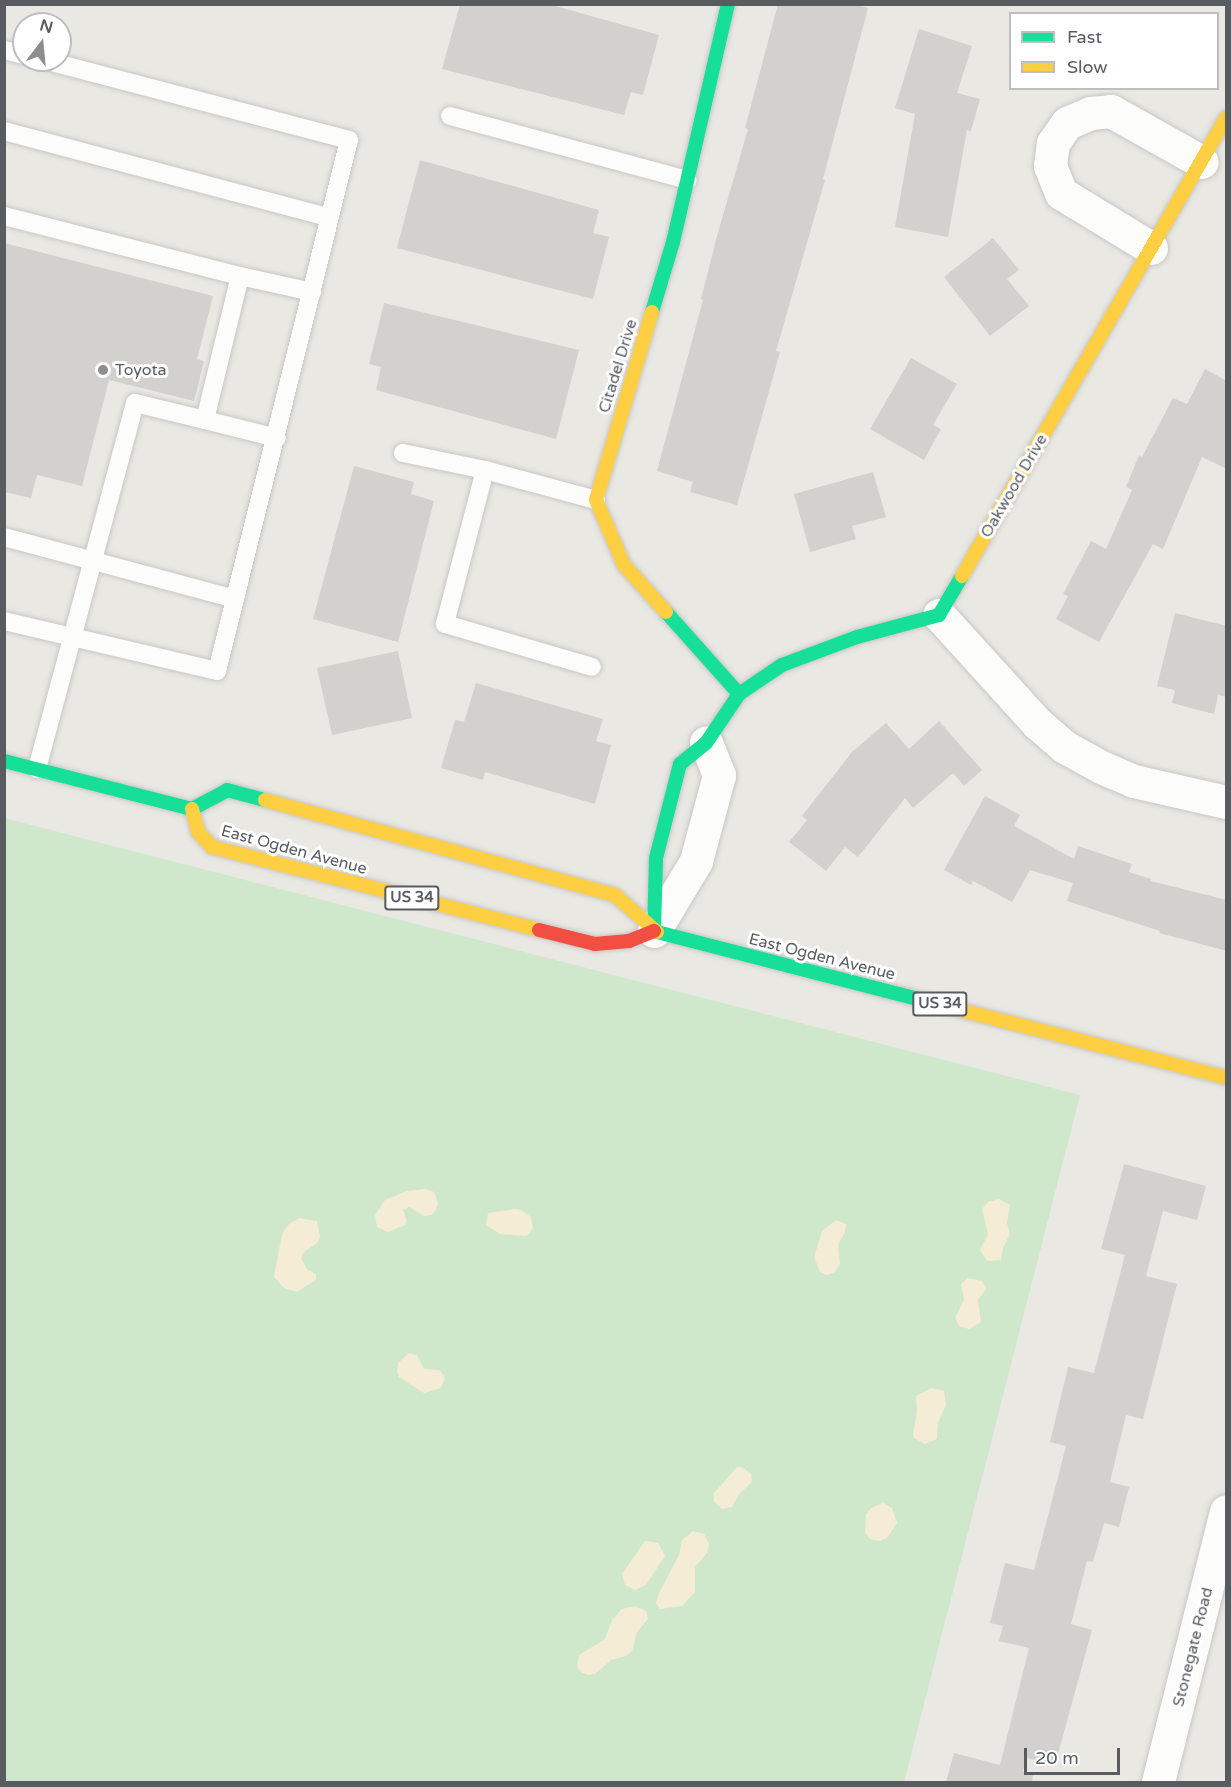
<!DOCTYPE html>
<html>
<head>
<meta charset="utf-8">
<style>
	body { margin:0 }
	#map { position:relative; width:1231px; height:1787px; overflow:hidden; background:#eae8e2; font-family:"Varela Round",sans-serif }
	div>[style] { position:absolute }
	.green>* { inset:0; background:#cfe7cb }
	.sand>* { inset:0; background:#f4ecd4 }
	.building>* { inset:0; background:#d2d1cd }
	.roads { filter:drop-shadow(0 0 2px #c7c7c6) drop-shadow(0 0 2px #c7c7c6) }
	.lane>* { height:18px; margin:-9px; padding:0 9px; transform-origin:9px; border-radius:9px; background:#fcfcfb }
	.street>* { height:33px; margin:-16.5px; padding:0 16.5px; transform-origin:16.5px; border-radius:16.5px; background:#fcfcfb }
	.fast>* { height:14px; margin:-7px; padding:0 7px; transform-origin:7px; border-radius:7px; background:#16e098 }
	.slow>* { height:14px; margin:-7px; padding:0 7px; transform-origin:7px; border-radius:7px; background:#ffcf43 }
	.jam>* { height:14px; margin:-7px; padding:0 7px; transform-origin:7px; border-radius:7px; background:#f24e42 }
	.dots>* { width:16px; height:16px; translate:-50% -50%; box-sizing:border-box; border:3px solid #fff; border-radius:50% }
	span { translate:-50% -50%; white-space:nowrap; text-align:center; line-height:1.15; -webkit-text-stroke:6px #fff; paint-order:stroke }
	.shield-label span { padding:2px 4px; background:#fff; border:2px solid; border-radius:4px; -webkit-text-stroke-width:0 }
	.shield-label { font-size:15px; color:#585c61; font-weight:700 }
	.street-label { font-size:16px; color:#585c61 }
	.poi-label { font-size:16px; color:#585c61 }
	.left { translate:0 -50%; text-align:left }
	.frame { position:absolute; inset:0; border:6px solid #585c61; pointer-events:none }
	.legend { position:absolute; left:1009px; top:12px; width:210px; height:78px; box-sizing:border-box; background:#fff; border:2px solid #bcbec0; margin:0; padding:8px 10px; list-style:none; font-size:18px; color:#585c61 }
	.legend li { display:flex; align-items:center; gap:12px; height:30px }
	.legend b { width:30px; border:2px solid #bcbec0 }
	.north { position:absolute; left:12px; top:12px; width:60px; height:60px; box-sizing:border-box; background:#fff; border:2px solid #bcbec0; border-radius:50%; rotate:16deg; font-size:16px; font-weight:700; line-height:24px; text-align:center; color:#585c61 }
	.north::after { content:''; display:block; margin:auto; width:21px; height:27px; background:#8b8d8e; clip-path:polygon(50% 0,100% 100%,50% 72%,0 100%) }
	.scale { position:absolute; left:1024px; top:1748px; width:96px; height:27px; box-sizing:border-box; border:3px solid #585c61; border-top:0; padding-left:8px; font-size:18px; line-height:21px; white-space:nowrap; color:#585c61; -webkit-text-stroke:4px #fff; paint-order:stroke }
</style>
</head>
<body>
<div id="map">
	<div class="green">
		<div style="clip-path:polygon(4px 818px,1080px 1095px,904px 1782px,5px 1782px)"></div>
	</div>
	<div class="sand">
		<div style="clip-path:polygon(425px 1189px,434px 1192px,438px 1203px,436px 1210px,431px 1215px,424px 1216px,409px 1207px,403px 1210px,407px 1221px,405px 1225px,388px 1232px,377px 1227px,375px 1215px,385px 1200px,407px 1191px)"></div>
		<div style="clip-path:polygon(999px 1199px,1010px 1205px,1007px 1223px,1010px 1234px,1003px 1248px,1001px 1260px,987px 1261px,980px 1250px,988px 1234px,982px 1209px,988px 1202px)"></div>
		<div style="clip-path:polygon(515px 1209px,521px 1210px,531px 1217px,533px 1228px,527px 1236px,500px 1234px,486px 1225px,488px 1213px)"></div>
		<div style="clip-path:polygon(299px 1218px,317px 1221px,320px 1237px,317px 1243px,304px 1252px,301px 1258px,307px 1269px,316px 1274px,316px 1280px,297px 1292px,284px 1288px,274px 1277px,282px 1234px,289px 1224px)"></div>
		<div style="clip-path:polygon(836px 1220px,846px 1224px,845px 1232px,838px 1245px,840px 1264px,835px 1272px,827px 1275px,820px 1272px,814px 1257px,822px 1231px)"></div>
		<div style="clip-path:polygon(968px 1278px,982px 1281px,986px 1289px,978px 1300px,981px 1322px,969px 1329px,959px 1326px,955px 1318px,964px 1299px,961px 1284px)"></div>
		<div style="clip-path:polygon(409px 1353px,417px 1355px,424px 1369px,440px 1370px,445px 1378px,441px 1388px,424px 1393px,399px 1377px,397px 1372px,398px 1363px)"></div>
		<div style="clip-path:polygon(931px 1388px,944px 1391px,946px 1405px,938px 1423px,937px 1439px,925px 1444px,914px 1438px,913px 1434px,917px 1411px,916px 1396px)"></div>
		<div style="clip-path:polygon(737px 1467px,742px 1467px,751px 1474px,752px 1482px,739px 1494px,732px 1507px,722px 1509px,714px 1502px,714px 1493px)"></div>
		<div style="clip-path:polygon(883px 1503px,892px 1508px,897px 1523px,887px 1538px,879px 1541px,870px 1539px,865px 1533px,866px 1514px,871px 1508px)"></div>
		<div style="clip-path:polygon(693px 1531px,704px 1534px,709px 1544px,707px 1553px,695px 1567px,695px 1592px,682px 1606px,660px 1609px,656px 1603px,659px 1593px,679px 1555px,682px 1540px)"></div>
		<div style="clip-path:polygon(645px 1541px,658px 1543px,665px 1556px,646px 1585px,635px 1590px,625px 1585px,622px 1574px)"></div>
		<div style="clip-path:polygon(634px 1606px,646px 1611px,648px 1619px,637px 1632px,632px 1651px,626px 1656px,611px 1660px,595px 1674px,588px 1675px,581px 1672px,577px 1666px,579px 1655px,605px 1639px,612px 1620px,622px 1609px)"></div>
	</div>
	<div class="building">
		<div style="clip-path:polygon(460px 4px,548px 4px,659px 35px,643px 95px,631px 92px,624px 115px,442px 69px)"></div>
		<div style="clip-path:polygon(778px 4px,854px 4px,868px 8px,823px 179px,825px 180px,776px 351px,780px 352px,737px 505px,690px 492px,693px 482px,657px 471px,703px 300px,701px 299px,717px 236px,748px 129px,745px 128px)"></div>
		<div style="clip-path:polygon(919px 29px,972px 46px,957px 93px,980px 99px,971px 131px,967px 130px,948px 237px,895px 227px,915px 114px,895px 108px)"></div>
		<div style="clip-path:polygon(420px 160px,599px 210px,593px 233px,609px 237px,593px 299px,397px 248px)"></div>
		<div style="clip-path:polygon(993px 238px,1019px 270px,1007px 279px,1029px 306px,990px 336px,944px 277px)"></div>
		<div style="clip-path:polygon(4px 243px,213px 296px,197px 359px,204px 361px,194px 401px,109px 380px,82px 486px,37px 475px,31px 498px,4px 492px)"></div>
		<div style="clip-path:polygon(384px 303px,579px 350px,556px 439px,376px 390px,381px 367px,369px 364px)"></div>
		<div style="clip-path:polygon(911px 358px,957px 384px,933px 425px,941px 429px,924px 460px,870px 429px)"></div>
		<div style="clip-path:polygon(1205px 369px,1227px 381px,1227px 469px,1202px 457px,1163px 549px,1153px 544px,1099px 642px,1056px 619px,1068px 596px,1063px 594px,1091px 541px,1106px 549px,1132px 490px,1126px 487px,1139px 455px,1142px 457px,1173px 398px,1187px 404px)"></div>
		<div style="clip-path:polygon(354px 466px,414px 482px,411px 494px,434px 501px,398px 642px,313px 619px)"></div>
		<div style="clip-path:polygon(873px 472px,886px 517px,852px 526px,856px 539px,810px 552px,794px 494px)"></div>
		<div style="clip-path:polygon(1175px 613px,1227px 626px,1227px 697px,1218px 695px,1214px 714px,1172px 703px,1175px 690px,1157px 686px)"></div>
		<div style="clip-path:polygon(398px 651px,412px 718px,332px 735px,317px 668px)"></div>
		<div style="clip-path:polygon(476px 683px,603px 719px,596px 741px,611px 745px,595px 804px,485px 772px,483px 780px,441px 768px,455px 720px,464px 722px)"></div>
		<div style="clip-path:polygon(939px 721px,982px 770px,964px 786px,953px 773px,913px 808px,905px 798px,858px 857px,845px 847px,826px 871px,789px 842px,807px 820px,802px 816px,852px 752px,886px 723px,909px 749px)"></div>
		<div style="clip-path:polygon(985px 796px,1020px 815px,1014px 826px,1074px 859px,1078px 846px,1132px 864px,1129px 872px,1151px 879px,1151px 881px,1227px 900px,1227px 951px,1159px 933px,1160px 931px,1067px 901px,1073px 883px,1030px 870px,1012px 902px,973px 881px,971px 885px,944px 870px)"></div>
		<div style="clip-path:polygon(1124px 1164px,1206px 1186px,1197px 1220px,1163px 1211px,1146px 1276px,1177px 1284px,1143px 1419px,1126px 1415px,1110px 1482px,1129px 1487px,1119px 1527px,1104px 1523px,1093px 1562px,1087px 1561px,1071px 1624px,1092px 1630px,1055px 1765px,1027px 1758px,1023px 1771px,1033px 1774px,1032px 1782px,946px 1782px,954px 1753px,1000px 1765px,1029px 1648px,999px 1641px,1003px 1626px,990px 1623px,1005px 1563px,1034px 1570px,1066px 1446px,1050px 1442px,1068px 1367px,1094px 1373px,1125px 1255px,1101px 1249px)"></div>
	</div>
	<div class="roads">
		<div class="lane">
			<div style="left:4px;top:50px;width:21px;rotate:14deg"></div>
			<div style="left:450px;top:116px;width:246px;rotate:15.1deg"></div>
			<div style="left:4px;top:131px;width:337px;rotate:14.9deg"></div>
			<div style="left:4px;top:216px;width:244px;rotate:14.3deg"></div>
			<div style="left:240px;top:276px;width:148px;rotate:103.7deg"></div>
			<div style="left:205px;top:420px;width:72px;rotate:-166.3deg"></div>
			<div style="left:135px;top:403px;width:379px;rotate:105deg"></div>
			<div style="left:240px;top:276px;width:74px;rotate:12.5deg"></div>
			<div style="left:205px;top:420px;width:74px;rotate:14deg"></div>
			<div style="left:403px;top:453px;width:84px;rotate:11.7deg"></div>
			<div style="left:485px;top:470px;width:115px;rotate:15.1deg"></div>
			<div style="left:485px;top:470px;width:159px;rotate:104.6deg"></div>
			<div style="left:445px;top:624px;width:153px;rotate:16.3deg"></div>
			<div style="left:4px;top:537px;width:239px;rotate:15deg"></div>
			<div style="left:4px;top:621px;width:219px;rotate:13.2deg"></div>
			<div style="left:217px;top:671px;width:547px;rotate:-76.04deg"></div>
			<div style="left:349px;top:140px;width:316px;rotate:-165.3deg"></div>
		</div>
		<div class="street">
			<div style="left:1151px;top:248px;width:105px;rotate:-148.6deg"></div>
			<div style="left:1061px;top:193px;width:29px;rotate:-112deg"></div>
			<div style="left:1050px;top:166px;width:23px;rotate:-83deg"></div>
			<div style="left:1053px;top:143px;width:24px;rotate:-55deg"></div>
			<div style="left:1067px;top:123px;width:25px;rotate:-23deg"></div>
			<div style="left:1090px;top:113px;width:21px;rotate:-5deg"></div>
			<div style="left:1111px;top:111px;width:104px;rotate:29.3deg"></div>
			<div style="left:939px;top:615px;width:146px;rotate:47.8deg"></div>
			<div style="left:1037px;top:723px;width:37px;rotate:41deg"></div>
			<div style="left:1065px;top:747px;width:41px;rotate:29.1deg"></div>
			<div style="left:1101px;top:767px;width:36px;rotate:23deg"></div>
			<div style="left:1134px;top:781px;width:94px;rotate:12.9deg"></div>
			<div style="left:654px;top:931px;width:82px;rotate:-59deg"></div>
			<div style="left:696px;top:861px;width:89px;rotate:-75deg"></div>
			<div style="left:719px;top:775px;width:35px;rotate:-112deg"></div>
			<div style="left:1158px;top:1782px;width:279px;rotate:-75.9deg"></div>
		</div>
		<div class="fast">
			<div style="left:652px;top:312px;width:73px;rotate:-73.3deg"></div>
			<div style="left:673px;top:242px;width:244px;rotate:-77deg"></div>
			<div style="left:666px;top:612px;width:110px;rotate:48.3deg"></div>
			<div style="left:4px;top:761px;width:194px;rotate:14.3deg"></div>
			<div style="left:192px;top:809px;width:40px;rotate:-28deg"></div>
			<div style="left:227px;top:790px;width:39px;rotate:15deg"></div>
			<div style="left:654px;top:931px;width:73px;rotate:-88.4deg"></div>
			<div style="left:656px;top:858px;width:97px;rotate:-75.7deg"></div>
			<div style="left:680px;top:764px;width:33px;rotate:-39deg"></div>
			<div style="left:706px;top:743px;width:59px;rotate:-56deg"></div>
			<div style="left:739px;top:694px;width:52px;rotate:-34deg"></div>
			<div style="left:782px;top:665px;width:80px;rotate:-20.5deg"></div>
			<div style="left:857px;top:637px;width:85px;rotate:-15deg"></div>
			<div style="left:939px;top:615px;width:45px;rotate:-59.5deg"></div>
			<div style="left:657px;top:932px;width:277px;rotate:14.4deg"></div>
		</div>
		<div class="slow">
			<div style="left:652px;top:312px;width:196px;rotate:106.6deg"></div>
			<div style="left:596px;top:500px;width:71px;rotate:66.7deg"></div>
			<div style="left:624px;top:565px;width:63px;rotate:48.2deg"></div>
			<div style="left:962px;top:576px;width:529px;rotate:-60.04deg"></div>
			<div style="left:265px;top:800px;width:363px;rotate:15.2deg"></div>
			<div style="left:615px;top:895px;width:56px;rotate:41.4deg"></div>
			<div style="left:192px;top:809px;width:24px;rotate:75deg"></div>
			<div style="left:198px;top:832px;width:21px;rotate:47deg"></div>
			<div style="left:212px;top:847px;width:337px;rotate:14.2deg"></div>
			<div style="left:925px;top:1001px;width:311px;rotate:14.3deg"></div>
		</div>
		<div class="jam">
			<div style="left:539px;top:930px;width:58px;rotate:14deg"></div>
			<div style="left:595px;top:944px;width:34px;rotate:-5deg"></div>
			<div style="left:629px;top:941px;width:27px;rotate:-22deg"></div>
		</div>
	</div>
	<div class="dots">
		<div style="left:103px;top:370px;background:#8b8d8e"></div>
	</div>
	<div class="shield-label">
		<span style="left:412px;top:898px">US 34</span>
		<span style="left:940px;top:1004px">US 34</span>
	</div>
	<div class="street-label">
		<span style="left:618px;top:366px;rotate:-73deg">Citadel Drive</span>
		<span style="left:1014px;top:486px;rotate:-60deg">Oakwood Drive</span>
		<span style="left:294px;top:850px;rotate:15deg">East Ogden Avenue</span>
		<span style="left:822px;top:957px;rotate:14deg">East Ogden Avenue</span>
		<span style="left:1193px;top:1647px;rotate:-76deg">Stonegate Road</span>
	</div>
	<div class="poi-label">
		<span class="left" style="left:115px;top:370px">Toyota</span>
	</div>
	<div class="frame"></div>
	<ul class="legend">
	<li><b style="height:8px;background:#16e098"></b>Fast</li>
	<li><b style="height:8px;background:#ffcf43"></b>Slow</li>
	</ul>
	<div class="north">N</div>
	<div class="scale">20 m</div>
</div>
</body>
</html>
